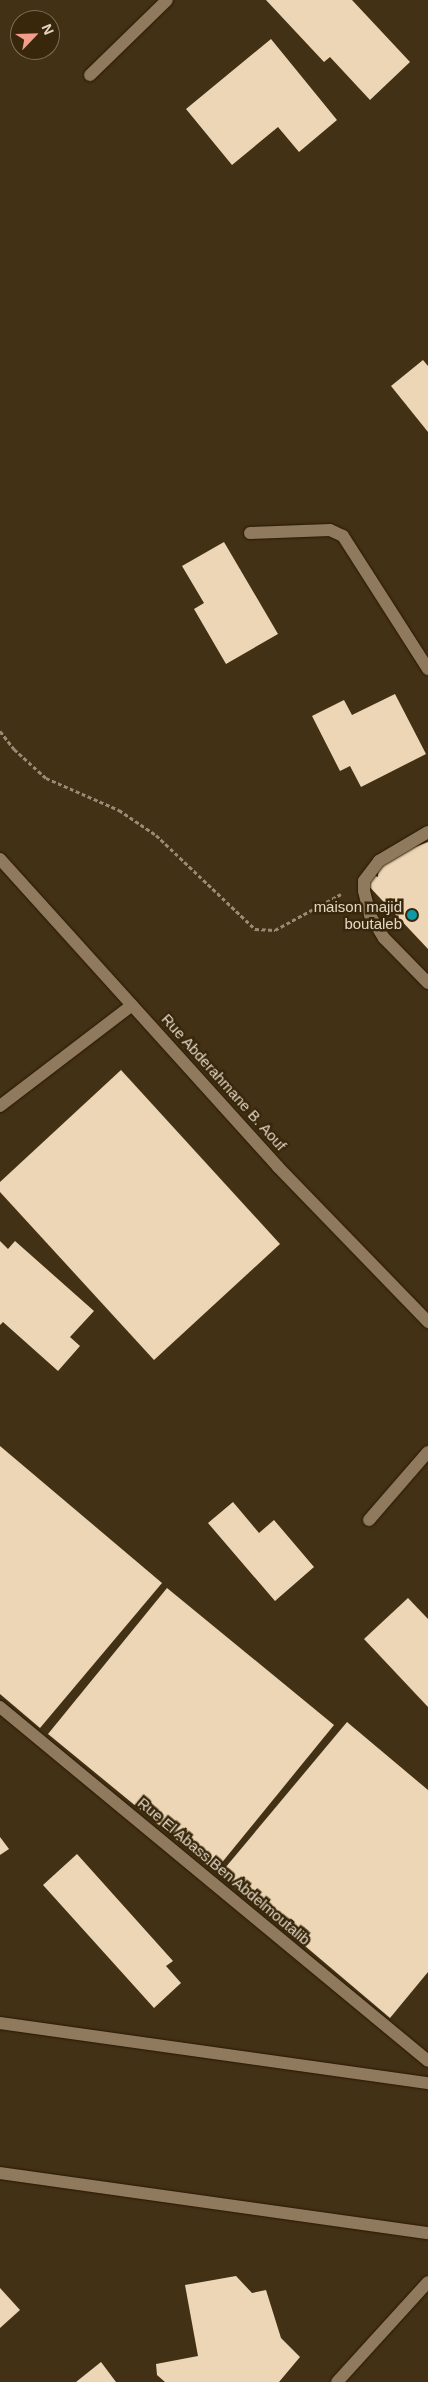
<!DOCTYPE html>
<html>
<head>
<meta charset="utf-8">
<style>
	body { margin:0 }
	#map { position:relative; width:428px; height:2382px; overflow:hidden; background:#433115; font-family:Arial,sans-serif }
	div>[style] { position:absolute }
	.building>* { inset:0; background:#edd6b6 }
	.path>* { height:3px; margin-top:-1.5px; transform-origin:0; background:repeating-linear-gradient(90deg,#988a74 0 4px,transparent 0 6.5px) }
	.roads { filter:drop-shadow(0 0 1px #291800) drop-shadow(0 0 1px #291800) }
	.street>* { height:12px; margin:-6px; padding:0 6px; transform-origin:6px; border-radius:6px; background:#8f7a5d }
	.dots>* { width:14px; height:14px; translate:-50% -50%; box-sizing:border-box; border:2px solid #38270a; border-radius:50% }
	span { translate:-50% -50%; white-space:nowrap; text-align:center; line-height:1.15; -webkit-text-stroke:5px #38270a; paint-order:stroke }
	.poi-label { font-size:15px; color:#e2d7c7 }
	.right { translate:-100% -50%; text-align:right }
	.street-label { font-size:15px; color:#e2d7c7 }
	.north { position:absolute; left:10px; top:10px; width:50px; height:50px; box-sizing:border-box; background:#38270a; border:1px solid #7c6d56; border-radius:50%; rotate:66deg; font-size:14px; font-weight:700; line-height:20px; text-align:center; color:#e2d7c7 }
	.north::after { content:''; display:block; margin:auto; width:18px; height:22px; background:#f49d8b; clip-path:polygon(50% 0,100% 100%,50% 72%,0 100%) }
</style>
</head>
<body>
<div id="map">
	<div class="building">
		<div style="clip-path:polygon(266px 0,352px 0,410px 62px,370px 100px,330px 57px,324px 62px)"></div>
		<div style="clip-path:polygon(271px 39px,337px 120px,299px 152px,278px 127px,232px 165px,186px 109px)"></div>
		<div style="clip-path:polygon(423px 360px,428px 366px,428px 432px,391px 386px)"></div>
		<div style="clip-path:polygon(224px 542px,278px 634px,226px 664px,194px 609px,204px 603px,182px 566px)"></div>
		<div style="clip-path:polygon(395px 694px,426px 754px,361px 787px,350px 766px,340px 771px,312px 716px,344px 700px,352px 715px)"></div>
		<div style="clip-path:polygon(428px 842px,428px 949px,364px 881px,368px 873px,378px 877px,379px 861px)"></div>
		<div style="clip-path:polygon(121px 1070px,280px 1244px,154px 1360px,0 1192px,0 1182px)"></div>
		<div style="clip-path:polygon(0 1241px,8px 1249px,15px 1241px,94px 1311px,70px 1337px,80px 1346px,58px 1371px,3px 1322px,0 1325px)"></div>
		<div style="clip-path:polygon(0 1446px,162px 1583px,40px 1728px,0 1694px)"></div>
		<div style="clip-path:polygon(233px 1502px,259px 1533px,274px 1520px,314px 1567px,275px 1601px,208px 1523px)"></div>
		<div style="clip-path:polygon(167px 1588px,334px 1725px,215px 1871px,48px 1734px)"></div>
		<div style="clip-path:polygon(408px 1598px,428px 1619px,428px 1707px,364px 1639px)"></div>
		<div style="clip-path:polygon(347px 1722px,428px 1790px,428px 1972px,390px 2018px,220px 1874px)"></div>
		<div style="clip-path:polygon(0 1837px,9px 1849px,0 1855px)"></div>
		<div style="clip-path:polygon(77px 1854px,173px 1961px,166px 1966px,181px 1983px,154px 2008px,43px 1885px)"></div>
		<div style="clip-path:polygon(236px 2276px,252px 2293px,266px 2290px,281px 2338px,300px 2357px,279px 2382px,165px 2382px,157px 2375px,156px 2364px,198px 2356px,185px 2285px)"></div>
		<div style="clip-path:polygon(0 2288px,20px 2310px,0 2328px)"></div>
		<div style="clip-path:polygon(101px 2362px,116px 2382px,76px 2382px)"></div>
	</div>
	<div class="path">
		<div style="left:0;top:731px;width:23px;rotate:52deg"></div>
		<div style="left:14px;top:749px;width:43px;rotate:42.2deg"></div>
		<div style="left:46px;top:778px;width:80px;rotate:23.7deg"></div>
		<div style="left:119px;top:810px;width:45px;rotate:34deg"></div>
		<div style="left:156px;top:835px;width:137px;rotate:43.5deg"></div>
		<div style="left:255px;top:929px;width:20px;rotate:3deg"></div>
		<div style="left:275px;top:930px;width:75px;rotate:-28.6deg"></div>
	</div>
	<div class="roads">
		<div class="street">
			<div style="left:90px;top:75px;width:107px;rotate:-44.2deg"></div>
			<div style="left:250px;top:533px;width:80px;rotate:-2.1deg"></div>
			<div style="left:330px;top:530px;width:14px;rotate:25deg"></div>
			<div style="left:343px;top:536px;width:158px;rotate:57.4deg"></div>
			<div style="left:428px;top:832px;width:57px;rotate:149.4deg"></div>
			<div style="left:379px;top:861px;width:25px;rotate:127deg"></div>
			<div style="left:364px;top:881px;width:10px;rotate:90deg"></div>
			<div style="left:364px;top:891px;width:25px;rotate:76deg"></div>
			<div style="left:370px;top:915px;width:27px;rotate:59deg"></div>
			<div style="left:384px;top:938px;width:63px;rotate:45.6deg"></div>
			<div style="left:0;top:859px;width:415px;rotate:47.9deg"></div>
			<div style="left:278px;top:1167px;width:216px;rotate:45.9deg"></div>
			<div style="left:0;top:1106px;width:166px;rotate:-37.4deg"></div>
			<div style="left:369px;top:1520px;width:90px;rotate:-49.1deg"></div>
			<div style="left:0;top:1707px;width:555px;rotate:39.59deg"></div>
			<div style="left:0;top:2023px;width:432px;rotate:8deg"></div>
			<div style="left:0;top:2173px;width:432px;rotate:8deg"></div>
			<div style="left:337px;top:2382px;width:135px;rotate:-47.7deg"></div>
		</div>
	</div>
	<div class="dots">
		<div style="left:412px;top:915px;background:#0f9aa8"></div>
	</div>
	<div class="poi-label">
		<span class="right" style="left:402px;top:915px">maison majid<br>boutaleb</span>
	</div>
	<div class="street-label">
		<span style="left:224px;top:1082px;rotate:48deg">Rue Abderahmane B. Aouf</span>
		<span style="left:224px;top:1871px;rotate:40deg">Rue El Abass Ben Abdelmoutalib</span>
	</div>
	<div class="north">N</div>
</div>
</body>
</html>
